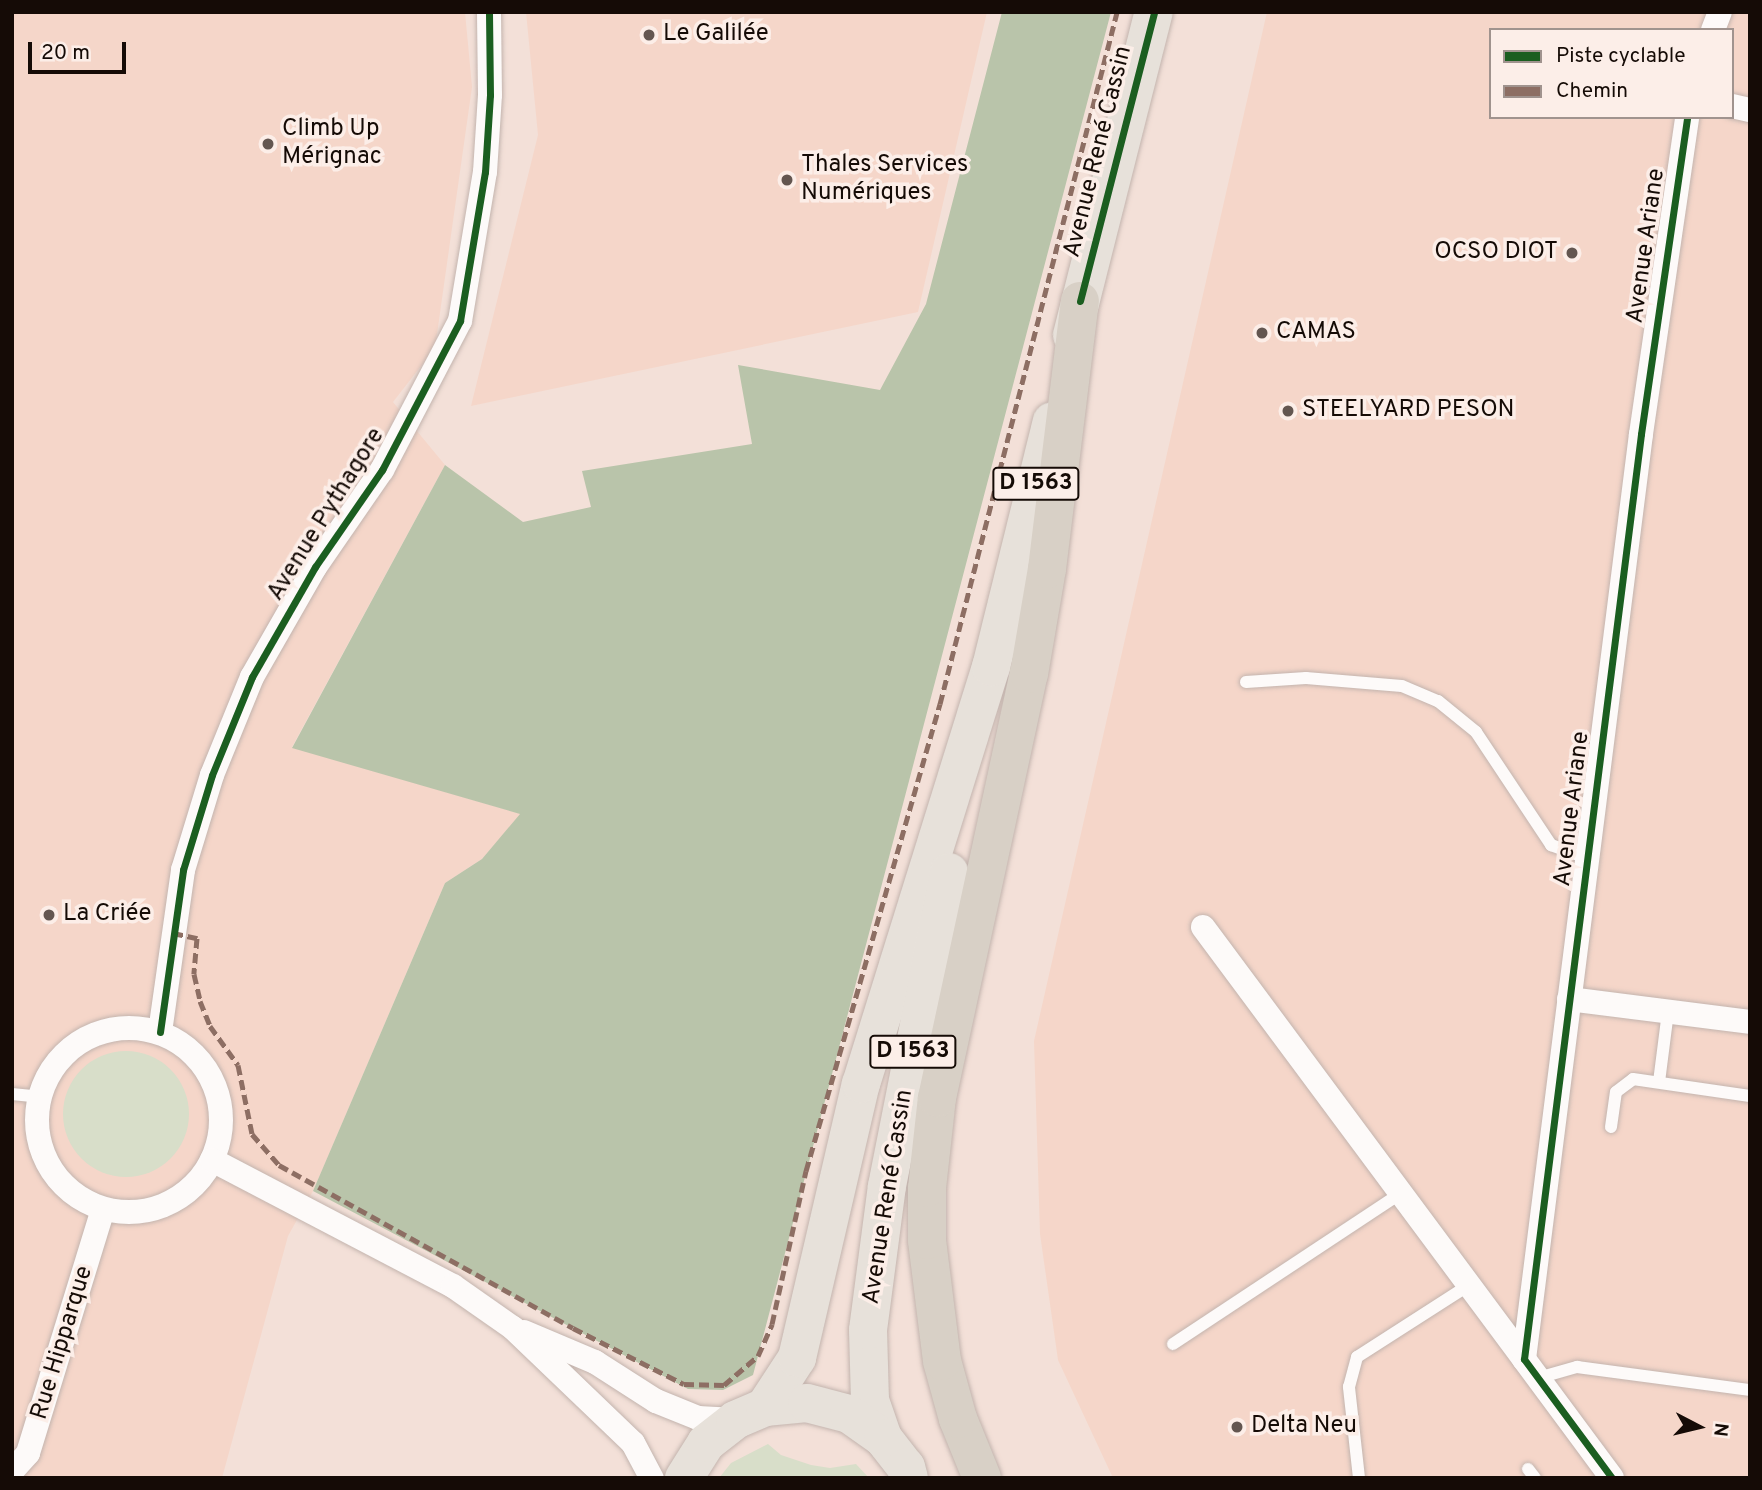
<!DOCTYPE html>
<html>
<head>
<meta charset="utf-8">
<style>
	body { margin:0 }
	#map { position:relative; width:1762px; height:1490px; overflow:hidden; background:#f3e0d8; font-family:Overpass,sans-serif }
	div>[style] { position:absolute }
	.built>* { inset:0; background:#f5d6c9 }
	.green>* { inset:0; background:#d8dec9 }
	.round { border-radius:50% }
	.forest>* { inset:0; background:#b9c4aa }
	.roads { filter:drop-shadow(0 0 2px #c3b4ae) drop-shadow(0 0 2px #c3b4ae) }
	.service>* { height:12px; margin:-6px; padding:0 6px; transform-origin:6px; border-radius:6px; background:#fdfaf9 }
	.minor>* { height:24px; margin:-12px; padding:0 12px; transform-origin:12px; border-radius:12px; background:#fdfaf9 }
	.minor>.ring { margin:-12px; padding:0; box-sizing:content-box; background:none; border:24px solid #fdfaf9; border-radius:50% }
	.primary>* { height:38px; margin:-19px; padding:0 19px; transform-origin:19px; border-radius:19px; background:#e7e1da }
	.motorway>* { height:38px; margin:-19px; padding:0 19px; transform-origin:19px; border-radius:19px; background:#d8d0c6 }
	.quiet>* { height:5px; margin-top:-2.5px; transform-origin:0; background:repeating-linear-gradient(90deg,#8d6e63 0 10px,transparent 0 15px) }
	.cycleway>* { height:7px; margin:-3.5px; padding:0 3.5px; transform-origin:3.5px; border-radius:3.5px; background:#1b5e20 }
	.dots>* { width:19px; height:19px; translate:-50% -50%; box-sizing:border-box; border:4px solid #fceee8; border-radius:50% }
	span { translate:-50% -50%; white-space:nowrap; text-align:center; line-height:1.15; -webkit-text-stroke:7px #fceee8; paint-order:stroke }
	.shield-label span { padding:2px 5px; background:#fceee8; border:2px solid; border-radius:5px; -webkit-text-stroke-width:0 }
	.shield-label { font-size:23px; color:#150b06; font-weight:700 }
	.poi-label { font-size:24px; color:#150b06 }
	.left { translate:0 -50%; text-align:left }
	.right { translate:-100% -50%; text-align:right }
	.street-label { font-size:24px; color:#150b06 }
	.frame { position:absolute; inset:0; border:14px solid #150b06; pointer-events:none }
	.legend { position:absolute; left:1489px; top:28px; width:245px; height:91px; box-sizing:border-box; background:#fceee8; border:2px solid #a0938e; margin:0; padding:9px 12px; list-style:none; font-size:21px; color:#150b06 }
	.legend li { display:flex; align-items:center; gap:14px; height:35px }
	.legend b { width:35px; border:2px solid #a0938e }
	.north { position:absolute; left:1664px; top:1392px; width:70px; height:70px; -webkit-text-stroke:5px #fceee8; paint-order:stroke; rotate:97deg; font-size:19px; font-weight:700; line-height:28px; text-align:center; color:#150b06 }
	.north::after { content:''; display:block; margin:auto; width:24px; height:32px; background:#150b06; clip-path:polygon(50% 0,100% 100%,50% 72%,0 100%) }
	.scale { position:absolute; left:28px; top:42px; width:98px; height:32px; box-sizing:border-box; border:4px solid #150b06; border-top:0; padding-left:9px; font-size:21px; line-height:24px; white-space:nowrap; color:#150b06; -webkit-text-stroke:5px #fceee8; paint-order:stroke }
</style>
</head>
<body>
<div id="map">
	<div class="built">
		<div style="clip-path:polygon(12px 12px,465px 12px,472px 87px,435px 348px,393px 402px,445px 465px,292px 747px,521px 814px,482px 859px,445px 883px,313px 1191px,288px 1236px,222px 1478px,12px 1478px)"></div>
		<div style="clip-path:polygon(526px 12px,987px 12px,918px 312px,471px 406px,538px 135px)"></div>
		<div style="clip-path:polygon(evenodd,1267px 12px,1750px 12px,1750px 1478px,1113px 1478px,1058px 1360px,1040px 1234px,1034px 1041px,1267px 12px,1491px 30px,1732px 30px,1732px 117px,1491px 117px,1491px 30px)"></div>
	</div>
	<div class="green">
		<div class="round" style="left:63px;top:1051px;width:126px;height:126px"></div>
		<div style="clip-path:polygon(768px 1444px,781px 1455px,811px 1465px,830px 1468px,856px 1464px,869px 1478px,719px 1478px,731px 1463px)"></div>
	</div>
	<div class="forest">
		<div style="clip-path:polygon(1002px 12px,1111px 12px,753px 1375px,723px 1390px,688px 1389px,313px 1191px,445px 883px,482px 859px,520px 814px,292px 748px,445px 465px,523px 522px,591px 507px,582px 471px,752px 444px,738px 365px,880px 390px,926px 304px)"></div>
	</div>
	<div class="roads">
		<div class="service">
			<div style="left:1246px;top:682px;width:60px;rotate:-3.8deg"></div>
			<div style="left:1306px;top:678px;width:96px;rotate:4.8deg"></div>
			<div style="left:1402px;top:686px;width:39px;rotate:23deg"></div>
			<div style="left:1438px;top:701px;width:49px;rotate:39.2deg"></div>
			<div style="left:1476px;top:732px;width:136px;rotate:56.4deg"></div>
			<div style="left:1551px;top:845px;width:37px;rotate:20deg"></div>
			<div style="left:1659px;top:1082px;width:71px;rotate:-82.7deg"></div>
			<div style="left:12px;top:1094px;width:27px;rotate:6deg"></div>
			<div style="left:1611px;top:1127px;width:35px;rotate:-82deg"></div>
			<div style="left:1616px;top:1092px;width:21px;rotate:-37deg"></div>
			<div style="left:1633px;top:1079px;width:118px;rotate:8.3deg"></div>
			<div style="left:1173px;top:1344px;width:273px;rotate:-33.5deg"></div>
			<div style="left:1538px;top:1378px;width:41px;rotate:-15.8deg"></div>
			<div style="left:1577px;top:1367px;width:175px;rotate:7.6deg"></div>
			<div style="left:1528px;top:1469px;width:11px;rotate:52deg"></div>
			<div style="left:1359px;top:1478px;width:92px;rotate:-96.3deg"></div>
			<div style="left:1349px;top:1387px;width:31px;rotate:-75deg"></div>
			<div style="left:1357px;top:1357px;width:133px;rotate:-32.7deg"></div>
		</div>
		<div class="minor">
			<div style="left:1713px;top:30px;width:19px;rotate:-69deg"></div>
			<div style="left:1732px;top:106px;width:18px;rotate:13deg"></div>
			<div style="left:1203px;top:927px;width:538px;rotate:53.39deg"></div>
			<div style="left:1569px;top:999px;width:182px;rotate:7.2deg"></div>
			<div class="ring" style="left:37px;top:1028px;width:160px;height:160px"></div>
			<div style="left:160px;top:1032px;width:164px;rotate:-81.9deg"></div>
			<div style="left:183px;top:870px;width:99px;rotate:-73deg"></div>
			<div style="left:212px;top:775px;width:106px;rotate:-67.8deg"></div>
			<div style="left:252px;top:677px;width:127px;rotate:-60.2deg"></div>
			<div style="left:315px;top:567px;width:118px;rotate:-55.4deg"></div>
			<div style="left:382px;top:470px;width:168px;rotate:-62.4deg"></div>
			<div style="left:460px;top:321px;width:151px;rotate:-80.5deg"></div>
			<div style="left:485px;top:172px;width:77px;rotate:-86.3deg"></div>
			<div style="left:490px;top:95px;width:83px;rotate:-90.7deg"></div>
			<div style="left:212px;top:1160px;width:272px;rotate:27.6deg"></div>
			<div style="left:453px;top:1286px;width:73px;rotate:35deg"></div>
			<div style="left:513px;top:1328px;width:166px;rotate:43.8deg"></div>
			<div style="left:633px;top:1443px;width:40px;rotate:62deg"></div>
			<div style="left:524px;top:1332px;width:77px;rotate:22.9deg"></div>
			<div style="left:595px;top:1362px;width:72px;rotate:32.6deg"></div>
			<div style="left:656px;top:1401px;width:45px;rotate:22deg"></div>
			<div style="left:698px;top:1418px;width:37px;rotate:3deg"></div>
			<div style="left:12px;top:1471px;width:24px;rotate:-48deg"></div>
			<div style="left:28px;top:1453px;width:255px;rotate:-72.9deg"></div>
			<div style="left:1612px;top:1478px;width:148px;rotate:-126.5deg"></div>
			<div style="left:1524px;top:1359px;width:932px;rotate:-82.79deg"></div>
			<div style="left:1641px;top:434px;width:320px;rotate:-81.7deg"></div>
		</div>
		<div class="primary">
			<div style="left:1072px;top:335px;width:333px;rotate:-75.8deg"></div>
			<div style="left:765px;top:1407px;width:59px;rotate:-56.9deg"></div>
			<div style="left:797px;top:1358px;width:281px;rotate:-76.9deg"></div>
			<div style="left:861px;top:1084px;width:437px;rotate:-72.7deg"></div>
			<div style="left:991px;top:667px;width:253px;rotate:-76.1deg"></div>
			<div style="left:883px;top:1438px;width:39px;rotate:-109deg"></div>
			<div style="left:870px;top:1401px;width:71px;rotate:-91.6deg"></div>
			<div style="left:868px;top:1330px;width:145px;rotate:-82.5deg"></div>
			<div style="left:887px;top:1186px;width:320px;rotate:-78.8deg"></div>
			<div style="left:684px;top:1478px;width:41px;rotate:-57.8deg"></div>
			<div style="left:706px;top:1443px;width:37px;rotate:-38deg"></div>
			<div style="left:735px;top:1420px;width:33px;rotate:-23deg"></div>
			<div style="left:765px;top:1407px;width:42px;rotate:-5.4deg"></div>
			<div style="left:807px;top:1403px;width:43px;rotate:14.7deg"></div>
			<div style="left:849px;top:1414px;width:42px;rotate:35.2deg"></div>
			<div style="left:883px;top:1438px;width:37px;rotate:52deg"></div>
			<div style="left:906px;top:1467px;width:11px;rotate:75deg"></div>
		</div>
		<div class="motorway">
			<div style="left:982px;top:1478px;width:64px;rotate:-112.1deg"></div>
			<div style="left:958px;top:1419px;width:60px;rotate:-105.4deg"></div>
			<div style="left:942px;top:1361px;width:122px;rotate:-97.1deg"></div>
			<div style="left:927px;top:1240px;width:52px;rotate:-90deg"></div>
			<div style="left:927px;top:1188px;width:91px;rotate:-83.7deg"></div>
			<div style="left:937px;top:1098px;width:434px;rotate:-77.8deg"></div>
			<div style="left:1029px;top:674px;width:107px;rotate:-80.3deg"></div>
			<div style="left:1047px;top:569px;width:270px;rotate:-83deg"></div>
		</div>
	</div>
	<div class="quiet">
		<div style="left:173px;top:933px;width:25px;rotate:12deg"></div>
		<div style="left:197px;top:938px;width:36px;rotate:95deg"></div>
		<div style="left:194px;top:974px;width:28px;rotate:77deg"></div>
		<div style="left:200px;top:1001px;width:27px;rotate:68deg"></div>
		<div style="left:210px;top:1026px;width:48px;rotate:54.3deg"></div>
		<div style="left:238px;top:1065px;width:70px;rotate:78.5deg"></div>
		<div style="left:252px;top:1134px;width:41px;rotate:48.9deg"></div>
		<div style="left:279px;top:1165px;width:336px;rotate:29deg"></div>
		<div style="left:573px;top:1328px;width:124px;rotate:26.8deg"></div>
		<div style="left:684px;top:1384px;width:40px;rotate:1.4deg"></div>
		<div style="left:724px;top:1385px;width:45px;rotate:-40.5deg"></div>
		<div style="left:758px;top:1356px;width:35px;rotate:-66deg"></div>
		<div style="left:772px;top:1324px;width:157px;rotate:-77.5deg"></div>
		<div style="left:806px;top:1171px;width:486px;rotate:-74deg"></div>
		<div style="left:940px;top:704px;width:714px;rotate:-75.65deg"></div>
	</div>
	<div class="cycleway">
		<div style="left:1080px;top:301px;width:298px;rotate:-75.6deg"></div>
		<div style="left:160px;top:1032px;width:164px;rotate:-81.9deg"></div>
		<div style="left:183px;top:870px;width:99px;rotate:-73deg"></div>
		<div style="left:212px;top:775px;width:106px;rotate:-67.8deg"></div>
		<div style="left:252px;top:677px;width:127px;rotate:-60.2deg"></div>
		<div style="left:315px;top:567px;width:118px;rotate:-55.4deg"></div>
		<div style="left:382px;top:470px;width:168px;rotate:-62.4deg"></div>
		<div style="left:460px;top:321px;width:151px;rotate:-80.5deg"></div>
		<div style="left:485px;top:172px;width:77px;rotate:-86.3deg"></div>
		<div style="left:490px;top:95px;width:83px;rotate:-90.7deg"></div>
		<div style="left:1612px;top:1478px;width:148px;rotate:-126.5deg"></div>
		<div style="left:1524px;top:1359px;width:932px;rotate:-82.79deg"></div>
		<div style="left:1641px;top:434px;width:320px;rotate:-81.7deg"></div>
	</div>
	<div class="dots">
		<div style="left:649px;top:35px;background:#635650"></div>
		<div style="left:268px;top:144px;background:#635650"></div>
		<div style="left:787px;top:180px;background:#635650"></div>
		<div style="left:1572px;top:253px;background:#635650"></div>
		<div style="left:1262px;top:333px;background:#635650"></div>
		<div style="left:1288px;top:411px;background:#635650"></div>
		<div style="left:49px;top:915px;background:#635650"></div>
		<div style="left:1237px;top:1427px;background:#635650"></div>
	</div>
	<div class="shield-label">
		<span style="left:1036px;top:484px">D 1563</span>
		<span style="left:913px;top:1052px">D 1563</span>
	</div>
	<div class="poi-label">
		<span class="left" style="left:663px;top:35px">Le Galilée</span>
		<span class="left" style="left:282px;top:144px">Climb Up<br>Mérignac</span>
		<span class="left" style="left:801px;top:180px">Thales Services<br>Numériques</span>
		<span class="right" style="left:1558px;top:253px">OCSO DIOT</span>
		<span class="left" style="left:1276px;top:333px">CAMAS</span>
		<span class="left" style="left:1302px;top:411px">STEELYARD PESON</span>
		<span class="left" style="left:63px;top:915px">La Criée</span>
		<span class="left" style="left:1251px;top:1427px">Delta Neu</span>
	</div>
	<div class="street-label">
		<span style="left:1099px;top:152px;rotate:-76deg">Avenue René Cassin</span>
		<span style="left:1647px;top:246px;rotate:-82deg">Avenue Ariane</span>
		<span style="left:327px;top:515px;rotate:-58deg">Avenue Pythagore</span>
		<span style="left:1573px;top:809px;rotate:-83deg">Avenue Ariane</span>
		<span style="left:889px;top:1197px;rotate:-81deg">Avenue René Cassin</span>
		<span style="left:63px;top:1343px;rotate:-73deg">Rue Hipparque</span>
	</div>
	<div class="frame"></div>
	<ul class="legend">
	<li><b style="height:9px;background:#1b5e20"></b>Piste cyclable</li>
	<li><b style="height:9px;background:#8d6e63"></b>Chemin</li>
	</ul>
	<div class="north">N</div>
	<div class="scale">20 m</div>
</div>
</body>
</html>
